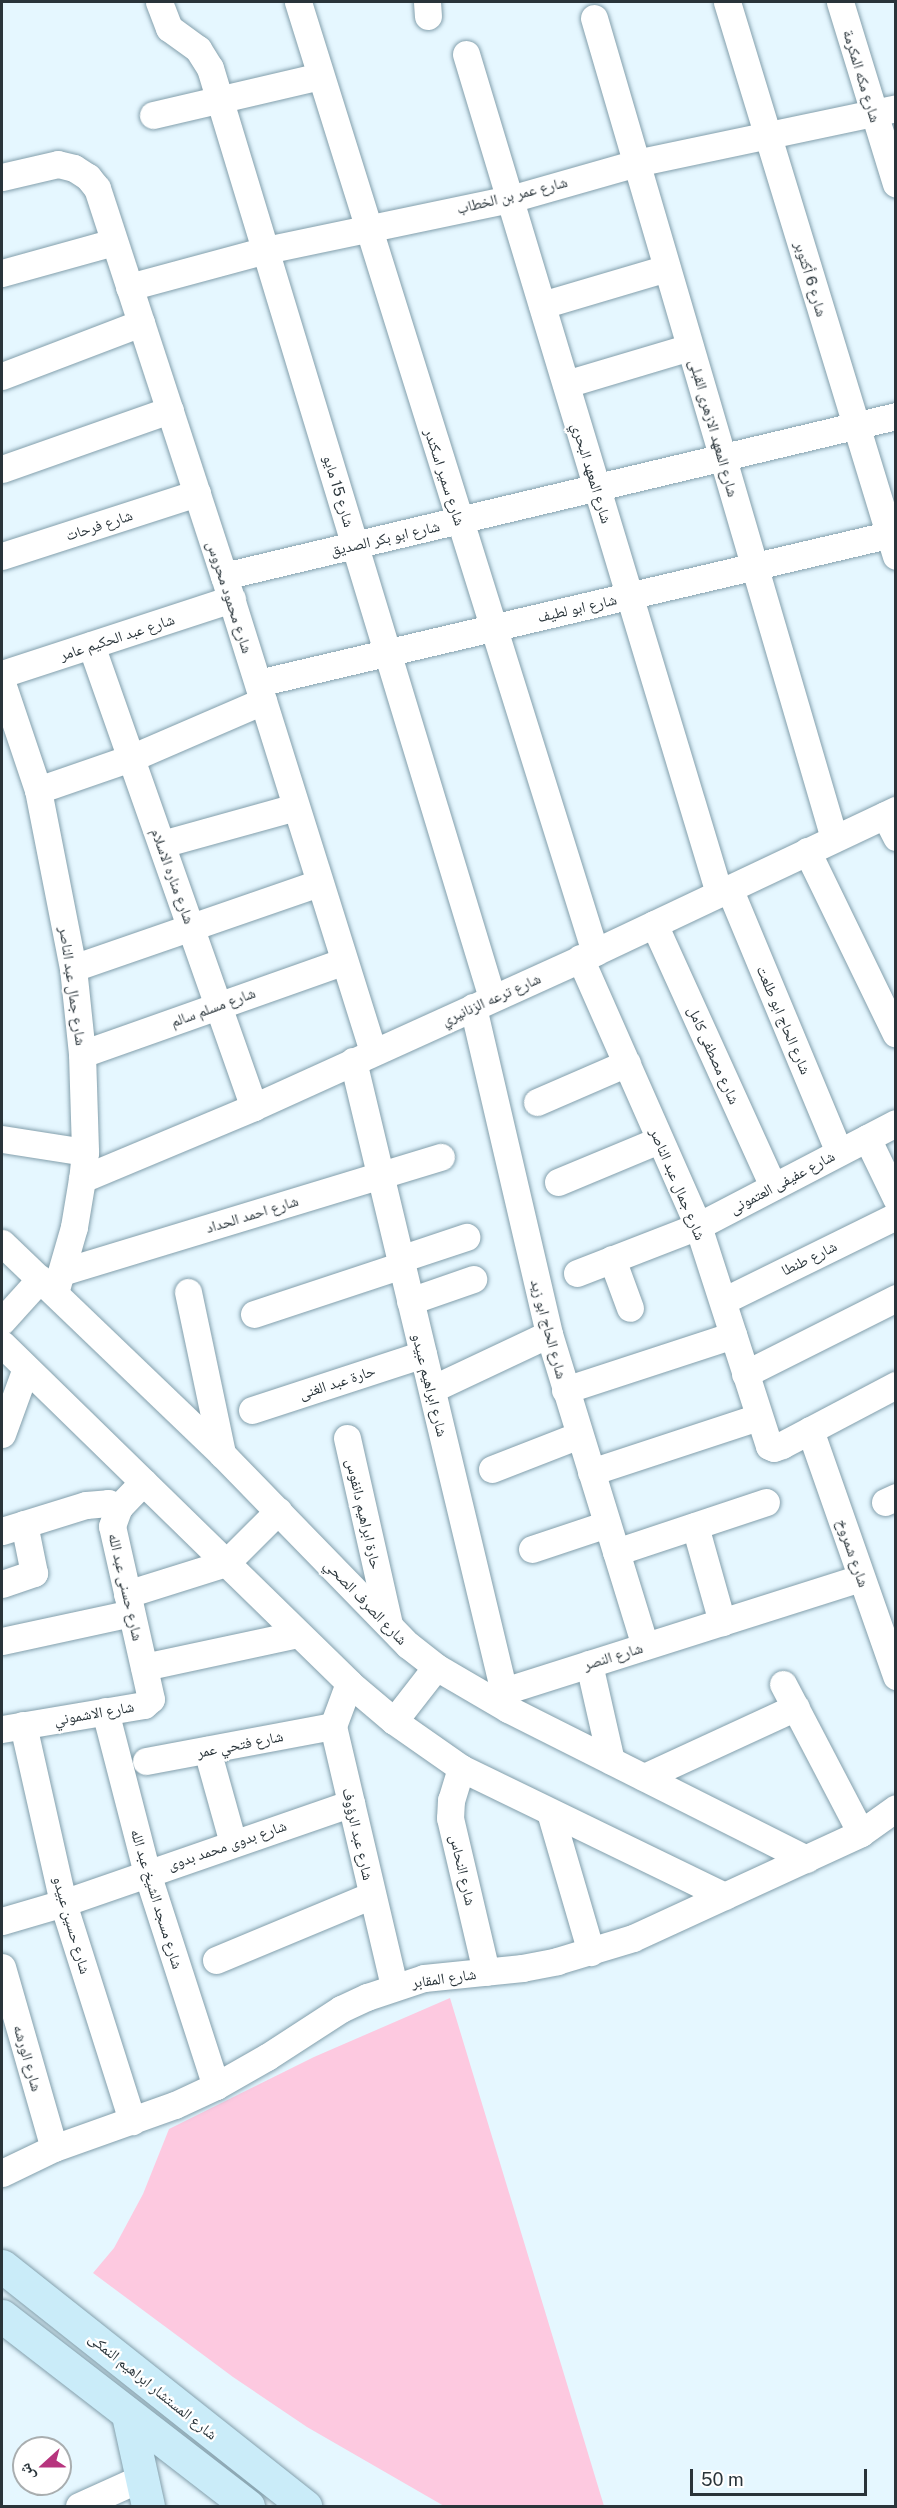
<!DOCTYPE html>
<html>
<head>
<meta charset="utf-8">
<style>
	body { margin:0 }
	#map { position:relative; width:897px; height:2508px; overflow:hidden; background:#e5f7ff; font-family:"Public Sans","Noto Naskh Arabic",sans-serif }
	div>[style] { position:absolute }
	.green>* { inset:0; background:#fdc9e0 }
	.roads { filter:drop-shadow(0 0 2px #839fac) drop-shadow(0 0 2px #839fac) }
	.street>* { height:27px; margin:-13.5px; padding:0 13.5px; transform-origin:13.5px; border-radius:13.5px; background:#fff }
	.secondary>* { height:33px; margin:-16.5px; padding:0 16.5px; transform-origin:16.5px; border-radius:16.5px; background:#caecf9 }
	span { translate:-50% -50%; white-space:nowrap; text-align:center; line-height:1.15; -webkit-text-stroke:4.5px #fff; paint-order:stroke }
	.street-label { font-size:15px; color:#29343a }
	.frame { position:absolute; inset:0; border:3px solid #29343a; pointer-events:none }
	.north { position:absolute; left:12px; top:2436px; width:60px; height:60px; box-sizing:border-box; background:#fff; border:2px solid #a9aeb0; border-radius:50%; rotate:249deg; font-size:16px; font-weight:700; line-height:24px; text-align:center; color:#29343a }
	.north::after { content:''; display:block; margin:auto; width:21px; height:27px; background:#b7357e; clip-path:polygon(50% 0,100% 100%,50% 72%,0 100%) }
	.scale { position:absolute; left:690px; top:2469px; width:177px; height:27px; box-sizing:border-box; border:3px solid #29343a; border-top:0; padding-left:8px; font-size:18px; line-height:21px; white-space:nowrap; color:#29343a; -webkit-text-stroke:4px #fff; paint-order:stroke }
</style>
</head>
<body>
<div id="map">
	<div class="green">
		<div style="clip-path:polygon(450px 1998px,604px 2506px,444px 2506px,307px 2427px,233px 2377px,93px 2273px,114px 2248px,143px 2194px,169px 2129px,314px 2057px)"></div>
	</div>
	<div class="roads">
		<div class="street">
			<div style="left:159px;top:2px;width:28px;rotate:69deg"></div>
			<div style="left:169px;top:28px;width:36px;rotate:36deg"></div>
			<div style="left:198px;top:49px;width:22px;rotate:58deg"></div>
			<div style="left:210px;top:68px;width:972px;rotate:73.13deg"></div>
			<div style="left:298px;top:2px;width:995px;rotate:72.64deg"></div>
			<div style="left:427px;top:2px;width:14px;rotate:86deg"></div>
			<div style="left:727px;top:2px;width:579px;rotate:73.04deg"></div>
			<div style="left:840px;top:2px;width:190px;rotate:72.9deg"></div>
			<div style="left:594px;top:18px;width:854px;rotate:73.69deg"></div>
			<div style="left:466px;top:54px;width:876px;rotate:73.22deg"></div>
			<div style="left:153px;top:115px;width:171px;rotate:-13.1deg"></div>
			<div style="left:2px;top:177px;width:57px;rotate:-13.1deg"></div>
			<div style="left:58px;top:164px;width:16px;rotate:14deg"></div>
			<div style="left:74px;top:168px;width:17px;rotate:33deg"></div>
			<div style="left:88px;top:177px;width:14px;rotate:51deg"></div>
			<div style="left:97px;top:188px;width:408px;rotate:71.9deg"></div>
			<div style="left:224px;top:576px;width:499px;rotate:72.6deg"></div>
			<div style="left:2px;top:273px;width:116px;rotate:-15.5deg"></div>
			<div style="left:129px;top:287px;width:142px;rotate:-15.1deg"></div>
			<div style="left:266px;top:250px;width:249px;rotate:-11.8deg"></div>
			<div style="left:510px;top:199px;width:131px;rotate:-15.9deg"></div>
			<div style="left:636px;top:163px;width:266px;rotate:-11.9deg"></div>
			<div style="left:542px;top:305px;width:130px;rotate:-16.5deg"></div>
			<div style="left:2px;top:376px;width:149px;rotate:-20.9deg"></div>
			<div style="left:566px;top:384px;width:129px;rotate:-16.6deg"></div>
			<div style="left:2px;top:469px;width:178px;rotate:-19.4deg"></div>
			<div style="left:2px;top:556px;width:205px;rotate:-17.9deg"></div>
			<div style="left:224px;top:576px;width:691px;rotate:-13.39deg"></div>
			<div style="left:91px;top:645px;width:490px;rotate:70.6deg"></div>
			<div style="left:2px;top:674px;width:242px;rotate:-18.1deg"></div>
			<div style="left:2px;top:683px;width:113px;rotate:71.4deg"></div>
			<div style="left:38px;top:790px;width:181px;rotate:78.9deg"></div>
			<div style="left:73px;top:968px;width:86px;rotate:84deg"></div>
			<div style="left:82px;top:1054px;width:98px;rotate:88.2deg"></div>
			<div style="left:85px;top:1152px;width:27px;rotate:96deg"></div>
			<div style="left:82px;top:1179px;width:49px;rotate:99.5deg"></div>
			<div style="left:74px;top:1227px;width:69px;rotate:106.1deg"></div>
			<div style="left:258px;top:683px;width:655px;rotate:-13.23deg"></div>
			<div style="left:38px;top:790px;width:98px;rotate:-19deg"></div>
			<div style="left:131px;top:758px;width:144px;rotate:-23.4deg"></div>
			<div style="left:885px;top:815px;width:25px;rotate:63deg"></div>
			<div style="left:162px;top:844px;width:138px;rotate:-15.5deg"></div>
			<div style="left:807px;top:851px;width:203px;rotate:64.1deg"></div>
			<div style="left:729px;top:888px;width:286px;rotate:67.4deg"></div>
			<div style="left:654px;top:924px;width:288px;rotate:65.6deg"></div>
			<div style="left:580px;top:958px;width:293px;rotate:66.2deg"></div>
			<div style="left:698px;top:1226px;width:231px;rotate:72.1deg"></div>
			<div style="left:769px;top:1446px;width:5px;rotate:22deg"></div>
			<div style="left:774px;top:1448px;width:9px;rotate:-21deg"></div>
			<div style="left:782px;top:1445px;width:129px;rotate:-27.8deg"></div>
			<div style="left:73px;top:968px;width:260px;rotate:-19.1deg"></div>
			<div style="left:473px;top:1007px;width:336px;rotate:76.9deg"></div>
			<div style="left:549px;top:1334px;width:326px;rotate:72.9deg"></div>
			<div style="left:82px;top:1054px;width:278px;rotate:-19.5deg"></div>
			<div style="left:353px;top:1061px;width:666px;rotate:76.55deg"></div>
			<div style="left:537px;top:1102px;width:98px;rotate:-23.4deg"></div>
			<div style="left:867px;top:1138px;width:67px;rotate:64.2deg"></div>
			<div style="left:2px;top:1139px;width:84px;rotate:8.9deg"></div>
			<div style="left:82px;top:1179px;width:186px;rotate:-22.7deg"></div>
			<div style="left:254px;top:1107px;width:375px;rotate:-24.4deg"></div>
			<div style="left:595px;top:952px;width:333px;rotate:-25.3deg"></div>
			<div style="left:558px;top:1182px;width:109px;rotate:-22.6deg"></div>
			<div style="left:2px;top:1243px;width:305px;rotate:43.8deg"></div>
			<div style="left:222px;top:1454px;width:267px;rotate:45.8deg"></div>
			<div style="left:408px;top:1645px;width:36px;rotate:38deg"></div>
			<div style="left:436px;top:1667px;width:83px;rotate:30.3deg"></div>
			<div style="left:508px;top:1709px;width:334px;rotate:26.7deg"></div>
			<div style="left:400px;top:1259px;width:70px;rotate:-18.4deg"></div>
			<div style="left:612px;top:1259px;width:52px;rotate:69.8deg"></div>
			<div style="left:62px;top:1272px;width:396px;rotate:-16.9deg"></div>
			<div style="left:577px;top:1273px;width:130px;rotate:-21.2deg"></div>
			<div style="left:698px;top:1226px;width:223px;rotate:-27.5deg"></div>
			<div style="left:188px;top:1292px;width:166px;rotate:78.1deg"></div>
			<div style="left:410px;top:1301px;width:67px;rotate:-19.2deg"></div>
			<div style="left:723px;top:1301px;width:193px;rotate:-26.2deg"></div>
			<div style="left:254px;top:1314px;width:156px;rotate:-18.3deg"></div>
			<div style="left:2px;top:1321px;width:57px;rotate:-47.9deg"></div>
			<div style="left:2px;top:1344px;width:485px;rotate:44.3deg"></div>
			<div style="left:349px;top:1683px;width:59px;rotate:40.2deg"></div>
			<div style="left:394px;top:1721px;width:82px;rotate:35deg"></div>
			<div style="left:461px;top:1768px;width:293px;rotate:25.9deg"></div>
			<div style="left:745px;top:1374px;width:169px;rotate:-26.7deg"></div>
			<div style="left:432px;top:1389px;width:129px;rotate:-25.2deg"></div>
			<div style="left:565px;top:1390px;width:177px;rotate:-18.1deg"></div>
			<div style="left:252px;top:1410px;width:180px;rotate:-18.1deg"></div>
			<div style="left:810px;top:1430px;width:261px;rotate:70.7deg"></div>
			<div style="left:2px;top:1434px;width:70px;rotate:-70deg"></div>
			<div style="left:347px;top:1438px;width:191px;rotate:77.3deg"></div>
			<div style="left:492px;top:1469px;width:93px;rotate:-21.3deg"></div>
			<div style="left:591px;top:1472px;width:176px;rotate:-18.2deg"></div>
			<div style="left:885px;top:1502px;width:12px;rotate:-24deg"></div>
			<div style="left:695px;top:1526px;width:100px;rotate:74.3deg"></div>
			<div style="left:2px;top:1531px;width:88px;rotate:-17.2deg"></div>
			<div style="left:86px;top:1505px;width:22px;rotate:-5deg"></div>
			<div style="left:108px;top:1503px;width:12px;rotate:20deg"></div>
			<div style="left:532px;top:1549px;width:79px;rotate:-18.4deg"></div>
			<div style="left:616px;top:1552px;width:158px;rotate:-18.4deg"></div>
			<div style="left:2px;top:1584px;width:34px;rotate:-19deg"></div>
			<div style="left:34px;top:1573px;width:50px;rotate:-101.5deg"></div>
			<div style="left:127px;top:1594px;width:104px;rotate:-17.4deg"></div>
			<div style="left:226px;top:1563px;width:74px;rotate:-45deg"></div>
			<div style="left:2px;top:1641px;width:132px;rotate:-12.2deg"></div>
			<div style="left:589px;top:1664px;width:99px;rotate:77.2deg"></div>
			<div style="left:144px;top:1667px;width:157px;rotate:-12.1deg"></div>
			<div style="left:349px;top:1683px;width:46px;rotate:110.4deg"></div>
			<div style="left:333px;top:1726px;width:267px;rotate:76.8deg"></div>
			<div style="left:783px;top:1684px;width:168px;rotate:62.4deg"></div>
			<div style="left:504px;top:1691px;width:374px;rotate:-17.6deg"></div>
			<div style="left:105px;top:1711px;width:167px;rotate:75.5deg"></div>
			<div style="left:147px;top:1873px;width:224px;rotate:72.1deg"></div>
			<div style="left:394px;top:1721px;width:68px;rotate:-52.1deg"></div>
			<div style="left:23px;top:1725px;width:182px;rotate:77.3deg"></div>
			<div style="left:63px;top:1903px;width:229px;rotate:72.4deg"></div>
			<div style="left:2px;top:1729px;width:144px;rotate:-9.6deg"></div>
			<div style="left:144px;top:1705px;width:9px;rotate:-41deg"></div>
			<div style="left:151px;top:1699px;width:177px;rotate:-102.7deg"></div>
			<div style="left:112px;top:1526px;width:20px;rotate:-70deg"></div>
			<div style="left:119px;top:1507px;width:35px;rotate:-46deg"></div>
			<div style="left:207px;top:1750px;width:97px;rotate:74.4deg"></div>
			<div style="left:146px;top:1761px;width:190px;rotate:-10.6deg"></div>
			<div style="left:461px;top:1768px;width:34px;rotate:107deg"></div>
			<div style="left:451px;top:1800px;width:18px;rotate:93deg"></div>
			<div style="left:450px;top:1818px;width:158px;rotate:76.8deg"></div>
			<div style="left:644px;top:1777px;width:167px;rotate:-24.7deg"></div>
			<div style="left:550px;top:1812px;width:146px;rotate:73.7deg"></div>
			<div style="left:2px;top:1921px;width:64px;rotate:-16.4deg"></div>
			<div style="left:63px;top:1903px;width:305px;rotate:-19.1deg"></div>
			<div style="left:216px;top:1960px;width:169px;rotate:-22.6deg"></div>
			<div style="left:2px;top:1967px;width:188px;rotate:74deg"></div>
			<div style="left:2px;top:2173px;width:58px;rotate:-25.7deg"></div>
			<div style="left:54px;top:2148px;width:128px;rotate:-19.6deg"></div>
			<div style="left:175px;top:2105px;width:45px;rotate:-24.9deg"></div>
			<div style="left:216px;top:2086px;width:59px;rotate:-29.6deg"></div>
			<div style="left:267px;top:2057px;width:88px;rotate:-33deg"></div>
			<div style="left:341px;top:2009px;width:29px;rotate:-25deg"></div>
			<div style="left:367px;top:1997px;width:60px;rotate:-18.4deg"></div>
			<div style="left:424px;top:1978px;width:99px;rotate:-5.8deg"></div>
			<div style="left:522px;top:1968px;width:36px;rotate:-11deg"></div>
			<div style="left:557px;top:1961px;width:79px;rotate:-16.8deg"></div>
			<div style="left:633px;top:1938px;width:251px;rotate:-24.7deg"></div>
			<div style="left:861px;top:1833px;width:43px;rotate:-35.5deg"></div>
			<div style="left:79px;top:2506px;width:68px;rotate:-24.3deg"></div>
		</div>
		<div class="secondary">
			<div style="left:2px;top:2266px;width:387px;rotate:38.4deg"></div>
			<div style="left:2px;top:2316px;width:311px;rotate:37.7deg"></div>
			<div style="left:128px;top:2415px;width:93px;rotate:77.6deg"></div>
		</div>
	</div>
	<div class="street-label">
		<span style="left:862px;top:76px;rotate:73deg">شارع مكه المكرمة</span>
		<span style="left:512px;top:195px;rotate:-14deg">شارع عمر بن الخطاب</span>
		<span style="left:811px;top:279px;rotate:73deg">شارع 6 أكتوبر</span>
		<span style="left:714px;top:428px;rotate:74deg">شارع المعهد الازهرى القبلى</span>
		<span style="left:592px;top:473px;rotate:73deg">شارع المعهد البحري</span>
		<span style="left:445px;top:477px;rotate:72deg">شارع سمير اسكندر</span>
		<span style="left:339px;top:491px;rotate:73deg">شارع 15 مايو</span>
		<span style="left:99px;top:525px;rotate:-18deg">شارع فرحات</span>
		<span style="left:385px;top:538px;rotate:-13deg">شارع ابو بكر الصديق</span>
		<span style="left:230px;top:597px;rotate:72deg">شارع محمود محروس</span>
		<span style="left:577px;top:608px;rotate:-13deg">شارع ابو لطيف</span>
		<span style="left:117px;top:637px;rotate:-18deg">شارع عبد الحكيم عامر</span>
		<span style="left:173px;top:876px;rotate:70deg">شارع مناره الاسلام</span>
		<span style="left:73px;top:986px;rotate:82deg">شارع جمال عبد الناصر</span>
		<span style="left:491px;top:999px;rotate:-24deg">شارع ترعه الزنانيري</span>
		<span style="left:213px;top:1007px;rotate:-20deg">شارع مسلم سالم</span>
		<span style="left:784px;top:1020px;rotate:67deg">شارع الحاج ابو طلعت</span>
		<span style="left:714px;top:1055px;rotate:66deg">شارع مصطفى كامل</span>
		<span style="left:782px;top:1182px;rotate:-28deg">شارع عفيفى العتمونى</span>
		<span style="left:678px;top:1184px;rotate:67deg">شارع جمال عبد الناصر</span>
		<span style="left:252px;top:1214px;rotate:-17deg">شارع احمد الحداد</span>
		<span style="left:809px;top:1258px;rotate:-26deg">شارع طنطا</span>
		<span style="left:549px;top:1329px;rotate:75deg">شارع الحاج ابو زيد</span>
		<span style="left:337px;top:1382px;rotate:-18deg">حارة عبد الغنى</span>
		<span style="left:430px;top:1385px;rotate:76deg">شارع ابراهيم عبيدو</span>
		<span style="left:364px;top:1514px;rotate:77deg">حارة ابراهيم دانفوس</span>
		<span style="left:853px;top:1553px;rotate:71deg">شارع شمروخ</span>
		<span style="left:126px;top:1587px;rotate:77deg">شارع حسنى عبد الله</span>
		<span style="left:366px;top:1602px;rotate:46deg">شارع الصرف الصحي</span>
		<span style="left:613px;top:1656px;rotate:-17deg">شارع النصر</span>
		<span style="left:94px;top:1713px;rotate:-10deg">شارع الاشموني</span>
		<span style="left:240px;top:1744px;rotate:-11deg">شارع فتحي عمر</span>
		<span style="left:358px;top:1834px;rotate:77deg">شارع عبد الرؤوف</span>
		<span style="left:227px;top:1845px;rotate:-19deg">شارع بدوى محمد بدوى</span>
		<span style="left:463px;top:1870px;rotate:77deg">شارع النحاس</span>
		<span style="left:157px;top:1899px;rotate:73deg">شارع مسجد الشيخ عبد الله</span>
		<span style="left:72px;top:1925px;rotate:74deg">شارع حسين عبيدو</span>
		<span style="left:444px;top:1978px;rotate:-8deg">شارع المقابر</span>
		<span style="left:28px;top:2058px;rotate:74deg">شارع الورشه</span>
		<span style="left:153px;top:2386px;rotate:39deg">شارع المستشار ابراهيم النمكى</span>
	</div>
	<div class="frame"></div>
	<div class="north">ش</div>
	<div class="scale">50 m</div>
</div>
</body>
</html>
